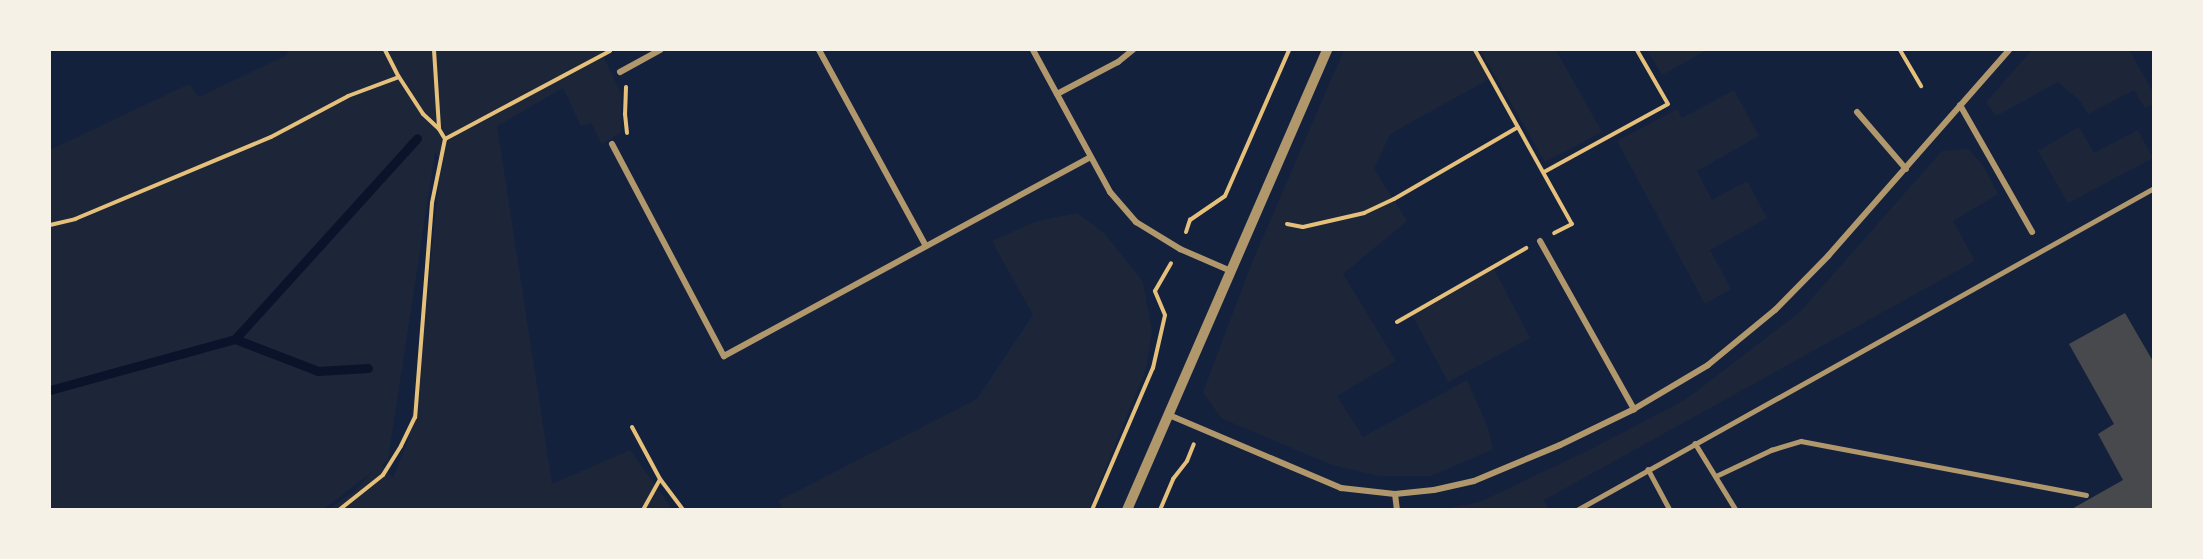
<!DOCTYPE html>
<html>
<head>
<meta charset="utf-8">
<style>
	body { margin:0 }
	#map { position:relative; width:2203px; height:559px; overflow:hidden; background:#14213d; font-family:"DM Sans",sans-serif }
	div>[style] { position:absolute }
	.green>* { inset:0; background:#1d2539 }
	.stream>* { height:9px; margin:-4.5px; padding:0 4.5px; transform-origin:4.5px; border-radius:4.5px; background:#0b132b }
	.building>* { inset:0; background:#48494c }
	.path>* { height:4px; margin:-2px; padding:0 2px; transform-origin:2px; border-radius:2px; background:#e5c07b }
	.service>* { height:4.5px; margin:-2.25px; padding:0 2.25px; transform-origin:2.25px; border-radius:2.25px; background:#b1986c }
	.minor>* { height:6px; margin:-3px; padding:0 3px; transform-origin:3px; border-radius:3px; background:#b1986c }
	.tertiary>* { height:10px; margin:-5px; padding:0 5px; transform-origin:5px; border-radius:5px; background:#b1986c }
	span { translate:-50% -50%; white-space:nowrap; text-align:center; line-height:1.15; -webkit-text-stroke:6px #f6f1e7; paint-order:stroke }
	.frame { position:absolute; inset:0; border:51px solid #f6f1e7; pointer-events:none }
</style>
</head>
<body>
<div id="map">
	<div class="green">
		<div style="clip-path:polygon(evenodd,288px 50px,600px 50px,621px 93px,621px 133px,602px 144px,591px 123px,581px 126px,563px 88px,497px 126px,552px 484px,630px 450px,672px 509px,329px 509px,356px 490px,373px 471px,324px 509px,50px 509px,50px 150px,189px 84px,199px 97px,287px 55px,288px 50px,435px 152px,441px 162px,425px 313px,408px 440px,393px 478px,382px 465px,388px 460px,435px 152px)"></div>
		<div style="clip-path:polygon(1344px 50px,1475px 50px,1491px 78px,1390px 134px,1374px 169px,1407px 221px,1343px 274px,1396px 361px,1337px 396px,1363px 437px,1467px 380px,1488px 428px,1493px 449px,1431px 476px,1379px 476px,1332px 465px,1221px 418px,1203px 392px,1251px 265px)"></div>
		<div style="clip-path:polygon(1480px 50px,1556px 50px,1602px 132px,1545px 162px)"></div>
		<div style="clip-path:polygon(1647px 50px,1707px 50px,1662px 75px)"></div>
		<div style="clip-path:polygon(2032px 50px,2129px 50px,2153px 92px,2153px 104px,2145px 108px,2134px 90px,2088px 114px,2080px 101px,2058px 82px,1996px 116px,1986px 102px)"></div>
		<div style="clip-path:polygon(1734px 90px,1759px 136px,1697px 171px,1712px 200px,1747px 181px,1767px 218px,1710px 250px,1731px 289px,1705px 304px,1617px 141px,1677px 109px,1682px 118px)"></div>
		<div style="clip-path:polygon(2079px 127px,2094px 153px,2138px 130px,2153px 158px,2068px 203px,2038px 151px)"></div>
		<div style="clip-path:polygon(1968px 149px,1982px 164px,1998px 194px,1953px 221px,1975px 261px,1544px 500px,1548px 509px,1443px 509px,1480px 502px,1591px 449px,1685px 400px,1800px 312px,1942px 151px)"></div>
		<div style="clip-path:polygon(1077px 213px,1104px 233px,1143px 282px,1152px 331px,1146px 369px,1089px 509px,783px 509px,778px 501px,977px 399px,1033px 315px,992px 241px,1034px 222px)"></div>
		<div style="clip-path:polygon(1494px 269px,1530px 338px,1448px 382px,1411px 313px)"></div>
	</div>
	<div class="stream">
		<div style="left:235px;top:339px;width:89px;rotate:21.1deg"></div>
		<div style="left:318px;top:371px;width:50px;rotate:-3.4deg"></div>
		<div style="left:50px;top:390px;width:192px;rotate:-15.4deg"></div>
		<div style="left:235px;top:339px;width:271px;rotate:-47.8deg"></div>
	</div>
	<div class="building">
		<div style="clip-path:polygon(2125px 313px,2154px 363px,2154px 510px,2070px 510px,2123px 480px,2098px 434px,2114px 424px,2069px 344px)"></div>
	</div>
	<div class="path">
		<div style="left:385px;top:50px;width:30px;rotate:63deg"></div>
		<div style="left:434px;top:50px;width:78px;rotate:86.3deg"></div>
		<div style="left:1475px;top:50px;width:199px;rotate:60.9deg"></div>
		<div style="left:1572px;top:224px;width:20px;rotate:153deg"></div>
		<div style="left:1900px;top:50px;width:42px;rotate:59.7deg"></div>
		<div style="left:626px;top:87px;width:27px;rotate:92deg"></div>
		<div style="left:625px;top:114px;width:19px;rotate:84deg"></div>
		<div style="left:445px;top:139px;width:187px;rotate:-28.1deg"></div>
		<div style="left:1544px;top:172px;width:141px;rotate:-28.7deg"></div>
		<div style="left:1668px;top:104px;width:62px;rotate:-119.9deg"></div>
		<div style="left:1287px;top:224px;width:16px;rotate:11deg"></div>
		<div style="left:1303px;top:227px;width:63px;rotate:-12.9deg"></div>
		<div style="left:1364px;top:213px;width:33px;rotate:-25deg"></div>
		<div style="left:1394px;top:199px;width:143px;rotate:-30.1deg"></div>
		<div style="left:50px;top:225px;width:26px;rotate:-13deg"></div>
		<div style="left:75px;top:219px;width:212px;rotate:-22.7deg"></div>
		<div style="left:271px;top:137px;width:87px;rotate:-28deg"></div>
		<div style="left:348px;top:96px;width:54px;rotate:-20.4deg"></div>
		<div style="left:399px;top:77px;width:44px;rotate:57deg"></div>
		<div style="left:423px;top:114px;width:22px;rotate:43deg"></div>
		<div style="left:439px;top:129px;width:12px;rotate:59deg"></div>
		<div style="left:445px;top:139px;width:65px;rotate:101.5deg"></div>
		<div style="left:432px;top:203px;width:215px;rotate:94.5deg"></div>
		<div style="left:415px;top:417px;width:32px;rotate:116deg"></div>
		<div style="left:401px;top:446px;width:34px;rotate:122deg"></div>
		<div style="left:383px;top:475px;width:56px;rotate:141.5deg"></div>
		<div style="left:1186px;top:232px;width:13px;rotate:-72deg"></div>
		<div style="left:1190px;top:220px;width:42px;rotate:-34.4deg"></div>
		<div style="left:1225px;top:196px;width:159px;rotate:-66.3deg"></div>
		<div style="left:1397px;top:322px;width:149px;rotate:-29.8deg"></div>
		<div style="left:632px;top:427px;width:59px;rotate:61.7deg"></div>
		<div style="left:660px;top:479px;width:39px;rotate:53deg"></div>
		<div style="left:643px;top:510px;width:35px;rotate:-61deg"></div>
		<div style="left:1092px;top:510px;width:155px;rotate:-66.8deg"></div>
		<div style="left:1153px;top:368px;width:54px;rotate:-77.2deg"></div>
		<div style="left:1165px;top:315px;width:26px;rotate:-113deg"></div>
		<div style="left:1155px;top:291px;width:32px;rotate:-60deg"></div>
		<div style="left:1160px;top:510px;width:34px;rotate:-67deg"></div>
		<div style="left:1173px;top:479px;width:23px;rotate:-52deg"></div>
		<div style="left:1187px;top:461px;width:18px;rotate:-68deg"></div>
	</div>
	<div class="service">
		<div style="left:1695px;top:443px;width:79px;rotate:58.5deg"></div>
		<div style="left:1648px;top:469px;width:47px;rotate:61.8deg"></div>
		<div style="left:1716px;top:476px;width:61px;rotate:-25.3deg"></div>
		<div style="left:1771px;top:450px;width:31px;rotate:-17deg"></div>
		<div style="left:1801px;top:441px;width:290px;rotate:10.7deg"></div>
		<div style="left:1577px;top:510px;width:661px;rotate:-29.16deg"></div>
	</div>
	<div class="minor">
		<div style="left:819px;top:50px;width:223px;rotate:61.4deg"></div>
		<div style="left:1033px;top:50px;width:162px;rotate:61.5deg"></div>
		<div style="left:1110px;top:192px;width:40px;rotate:49deg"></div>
		<div style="left:1136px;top:222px;width:52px;rotate:31.5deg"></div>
		<div style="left:1180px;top:249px;width:56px;rotate:23.3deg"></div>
		<div style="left:620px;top:72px;width:46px;rotate:-28.8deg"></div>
		<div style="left:1057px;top:94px;width:69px;rotate:-27.7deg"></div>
		<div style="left:1118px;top:62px;width:19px;rotate:-39deg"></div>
		<div style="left:1960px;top:105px;width:146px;rotate:60.4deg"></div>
		<div style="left:1857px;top:112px;width:75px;rotate:49.3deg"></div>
		<div style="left:612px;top:144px;width:240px;rotate:62.2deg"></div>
		<div style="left:724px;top:356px;width:417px;rotate:-28.5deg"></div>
		<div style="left:1540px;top:241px;width:193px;rotate:60.8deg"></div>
		<div style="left:1169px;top:415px;width:187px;rotate:23deg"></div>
		<div style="left:1341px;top:488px;width:54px;rotate:6.3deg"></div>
		<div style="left:1395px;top:494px;width:39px;rotate:-6deg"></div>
		<div style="left:1434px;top:490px;width:41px;rotate:-12.7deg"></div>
		<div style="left:1474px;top:481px;width:93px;rotate:-22.7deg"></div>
		<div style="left:1560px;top:445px;width:82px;rotate:-25.9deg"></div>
		<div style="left:1634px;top:409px;width:86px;rotate:-30.7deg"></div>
		<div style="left:1708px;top:365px;width:87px;rotate:-39.4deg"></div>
		<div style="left:1775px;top:310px;width:76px;rotate:-45.5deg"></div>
		<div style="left:1828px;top:256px;width:274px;rotate:-48.7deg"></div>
		<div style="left:1395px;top:494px;width:16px;rotate:83deg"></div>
	</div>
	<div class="tertiary">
		<div style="left:1127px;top:510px;width:502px;rotate:-66.5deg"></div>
	</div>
	<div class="frame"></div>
</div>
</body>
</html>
